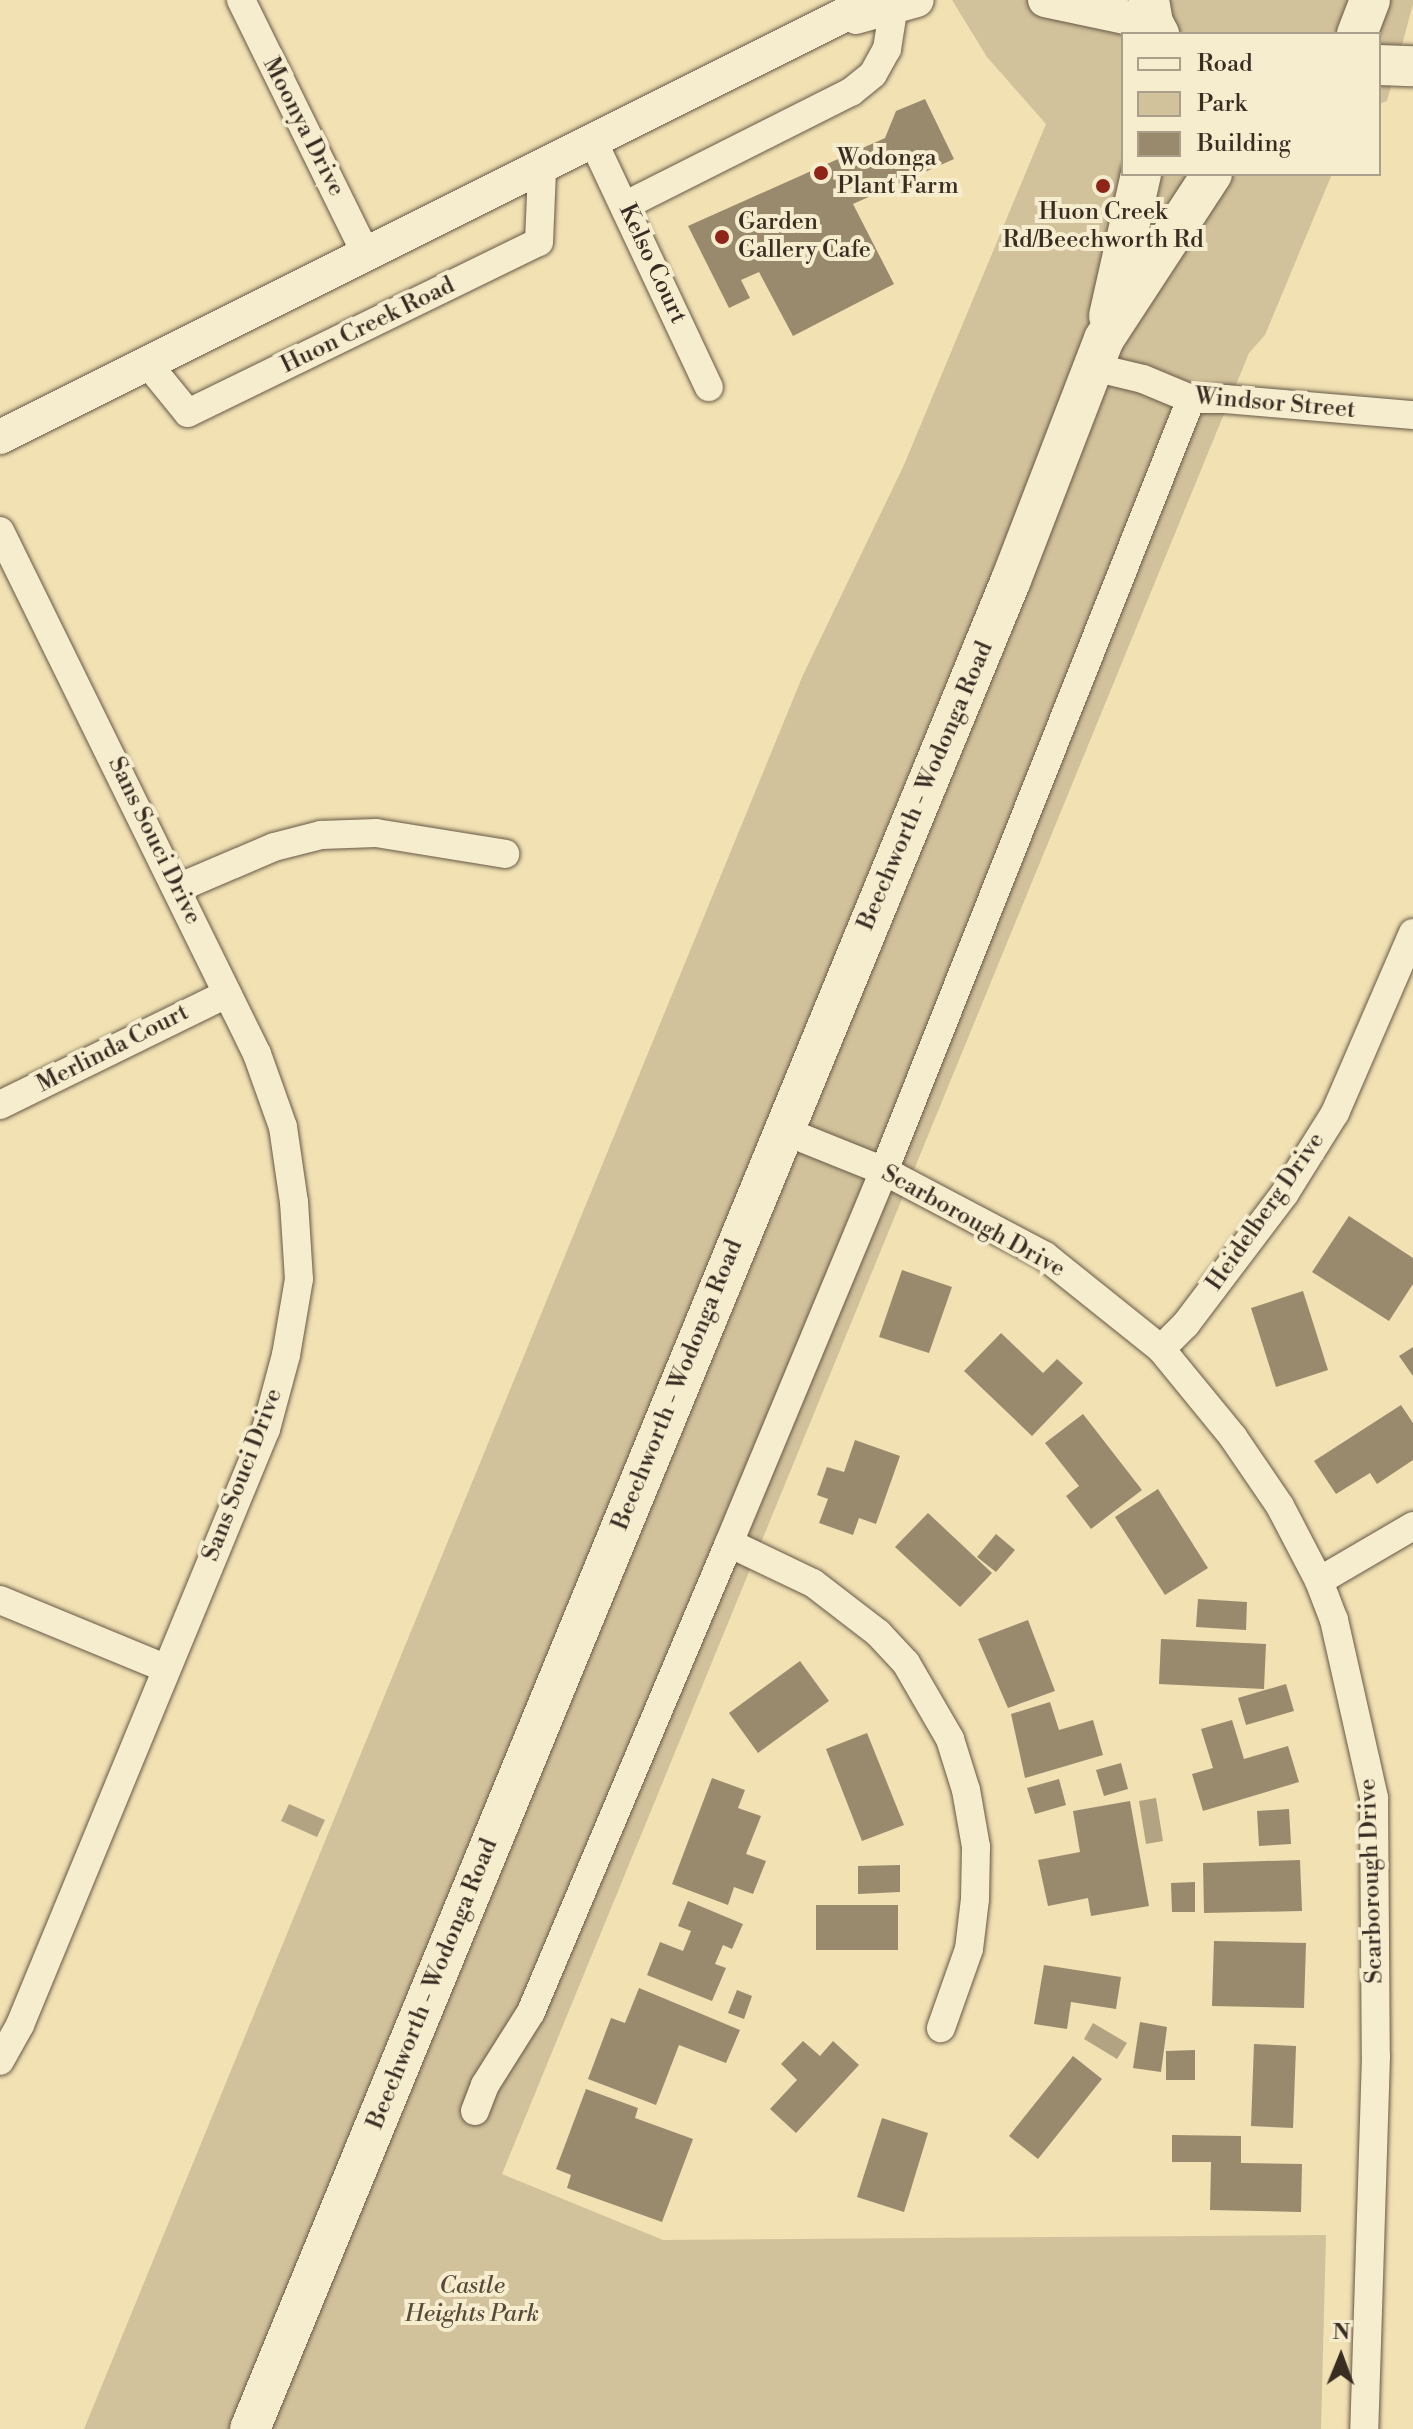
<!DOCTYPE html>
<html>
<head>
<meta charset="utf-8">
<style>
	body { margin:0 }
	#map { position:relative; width:1413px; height:2429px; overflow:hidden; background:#f1e1b3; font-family:"Libre Bodoni",serif }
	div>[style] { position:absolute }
	.green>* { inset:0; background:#d2c29b }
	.water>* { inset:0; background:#b2a382 }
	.building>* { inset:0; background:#998a6e }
	.roads { filter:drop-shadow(0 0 2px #675947) drop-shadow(0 0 2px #675947) }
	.minor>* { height:28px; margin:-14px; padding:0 14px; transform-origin:14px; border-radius:14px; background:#f6ecce }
	.tertiary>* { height:34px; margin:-17px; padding:0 17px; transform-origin:17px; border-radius:17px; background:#f6ecce }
	.secondary>* { height:40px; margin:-20px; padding:0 20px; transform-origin:20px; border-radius:20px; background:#f6ecce }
	.dots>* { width:22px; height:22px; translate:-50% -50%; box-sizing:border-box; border:4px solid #f6ecce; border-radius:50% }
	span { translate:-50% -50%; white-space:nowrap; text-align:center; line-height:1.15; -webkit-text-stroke:8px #f6ecce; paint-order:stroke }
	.street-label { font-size:24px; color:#392c23 }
	.poi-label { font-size:24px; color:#392c23 }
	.left { translate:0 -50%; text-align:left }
	.park-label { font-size:24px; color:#584a3b; font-style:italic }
	.legend { position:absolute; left:1121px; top:32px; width:260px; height:144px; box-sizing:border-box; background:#f6ecce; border:2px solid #aa9f8a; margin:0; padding:10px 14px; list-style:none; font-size:24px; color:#392c23 }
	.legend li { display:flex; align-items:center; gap:16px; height:40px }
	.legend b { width:40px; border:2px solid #aa9f8a }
	.north { position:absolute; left:1301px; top:2317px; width:80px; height:80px; -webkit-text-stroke:6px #f6ecce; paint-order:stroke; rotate:1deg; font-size:22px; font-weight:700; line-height:32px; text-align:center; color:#392c23 }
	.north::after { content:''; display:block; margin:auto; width:28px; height:36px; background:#392c23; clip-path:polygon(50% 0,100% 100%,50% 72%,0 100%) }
</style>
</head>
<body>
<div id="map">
	<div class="green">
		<div style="clip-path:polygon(952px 0,1413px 0,1413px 4px,1387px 101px,1379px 104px,1379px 34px,1123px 34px,1123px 174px,1332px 174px,1265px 335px,1249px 353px,502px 2174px,663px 2240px,1326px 2235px,1321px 2429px,84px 2429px,803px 675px,904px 465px,1046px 124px,987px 57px)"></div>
	</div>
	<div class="water">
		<div style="clip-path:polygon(1156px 1798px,1163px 1841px,1146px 1844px,1139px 1801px)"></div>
		<div style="clip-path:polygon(289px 1804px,325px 1820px,317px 1837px,281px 1821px)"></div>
		<div style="clip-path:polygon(1093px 2023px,1127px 2043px,1117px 2059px,1084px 2039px)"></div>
	</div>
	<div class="building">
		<div style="clip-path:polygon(925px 99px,954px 159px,853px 204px,894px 284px,793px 336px,759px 272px,741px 280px,750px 298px,729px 308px,688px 226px,885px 138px,896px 111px)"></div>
		<div style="clip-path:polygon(1349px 1216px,1413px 1258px,1413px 1284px,1389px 1321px,1312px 1272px)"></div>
		<div style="clip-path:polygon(902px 1270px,952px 1287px,929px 1353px,879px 1337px)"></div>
		<div style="clip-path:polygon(1303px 1291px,1328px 1370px,1276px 1387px,1251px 1308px)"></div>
		<div style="clip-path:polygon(1001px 1333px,1043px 1373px,1057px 1359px,1083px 1383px,1032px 1436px,964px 1371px)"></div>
		<div style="clip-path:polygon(1413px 1347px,1413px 1376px,1399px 1356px)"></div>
		<div style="clip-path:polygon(1401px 1405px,1413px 1423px,1413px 1460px,1377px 1484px,1370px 1473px,1336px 1494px,1314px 1461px)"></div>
		<div style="clip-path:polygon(1083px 1414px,1142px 1490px,1091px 1529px,1066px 1496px,1079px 1486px,1045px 1443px)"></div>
		<div style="clip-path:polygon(855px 1440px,900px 1456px,876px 1524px,859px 1518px,853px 1535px,819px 1523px,828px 1499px,817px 1495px,827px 1467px,844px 1472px)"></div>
		<div style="clip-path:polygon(1158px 1489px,1208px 1568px,1165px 1595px,1115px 1517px)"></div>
		<div style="clip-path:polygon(928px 1513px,992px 1573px,960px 1607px,895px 1547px)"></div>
		<div style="clip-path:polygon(996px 1534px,1015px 1550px,996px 1572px,977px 1557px)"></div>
		<div style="clip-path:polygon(1198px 1599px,1247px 1602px,1246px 1630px,1196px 1627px)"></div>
		<div style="clip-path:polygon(1028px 1620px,1055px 1691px,1008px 1708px,978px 1639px)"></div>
		<div style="clip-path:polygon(1161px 1639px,1266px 1644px,1264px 1689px,1159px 1684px)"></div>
		<div style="clip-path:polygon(800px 1661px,829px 1701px,758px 1753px,729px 1713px)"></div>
		<div style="clip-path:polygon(1286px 1684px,1294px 1711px,1246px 1725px,1238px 1698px)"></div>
		<div style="clip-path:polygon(1050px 1702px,1059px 1730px,1093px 1720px,1103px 1755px,1025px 1778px,1011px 1714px)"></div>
		<div style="clip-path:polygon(1232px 1720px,1244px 1759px,1288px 1746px,1299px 1782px,1203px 1811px,1192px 1774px,1213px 1768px,1201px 1729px)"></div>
		<div style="clip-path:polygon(867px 1733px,904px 1825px,862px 1841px,826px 1749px)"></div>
		<div style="clip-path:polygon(1121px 1763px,1128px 1789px,1104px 1796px,1096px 1770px)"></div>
		<div style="clip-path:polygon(712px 1778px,745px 1790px,738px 1808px,761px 1816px,746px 1854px,766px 1861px,753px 1894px,734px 1887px,728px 1905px,672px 1884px)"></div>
		<div style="clip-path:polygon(1059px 1779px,1066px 1805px,1035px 1814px,1027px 1788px)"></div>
		<div style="clip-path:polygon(1130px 1801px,1149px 1906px,1091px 1916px,1088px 1898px,1048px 1906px,1038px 1860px,1080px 1852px,1073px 1811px)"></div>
		<div style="clip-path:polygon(1289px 1809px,1291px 1844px,1259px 1846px,1257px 1811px)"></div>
		<div style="clip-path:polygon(1300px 1860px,1302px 1911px,1204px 1913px,1203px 1863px)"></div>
		<div style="clip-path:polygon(900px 1865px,900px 1892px,858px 1894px,858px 1866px)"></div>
		<div style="clip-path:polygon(1195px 1882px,1195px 1912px,1172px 1912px,1171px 1883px)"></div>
		<div style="clip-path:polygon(688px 1901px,743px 1924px,732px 1949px,723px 1945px,715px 1964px,726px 1968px,712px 2001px,647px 1975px,660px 1942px,683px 1951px,691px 1931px,678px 1926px)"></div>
		<div style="clip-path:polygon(816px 1905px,898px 1905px,898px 1950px,816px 1950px)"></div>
		<div style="clip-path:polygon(1214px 1941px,1306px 1943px,1304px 2008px,1212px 2006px)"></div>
		<div style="clip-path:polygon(1044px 1965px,1121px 1977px,1116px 2009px,1071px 2002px,1067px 2029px,1034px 2024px)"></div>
		<div style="clip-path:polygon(639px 1988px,740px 2030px,726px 2063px,679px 2045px,656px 2105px,588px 2079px,611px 2018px,625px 2023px)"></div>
		<div style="clip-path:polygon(737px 1990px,752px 1996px,744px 2019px,728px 2013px)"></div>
		<div style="clip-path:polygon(1140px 2022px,1167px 2027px,1161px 2072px,1133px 2068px)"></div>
		<div style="clip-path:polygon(803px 2041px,820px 2056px,833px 2041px,859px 2065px,796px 2133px,770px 2109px,797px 2080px,781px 2064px)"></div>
		<div style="clip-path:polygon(1254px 2044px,1296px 2046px,1293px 2128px,1251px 2126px)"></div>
		<div style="clip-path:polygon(1195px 2050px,1195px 2080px,1166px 2080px,1166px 2051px)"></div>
		<div style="clip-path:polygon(1073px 2056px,1102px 2079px,1038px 2159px,1009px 2136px)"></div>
		<div style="clip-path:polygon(586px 2089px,638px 2108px,635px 2118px,693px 2139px,662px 2222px,567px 2188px,571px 2175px,556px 2169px)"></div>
		<div style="clip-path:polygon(882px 2118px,928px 2133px,904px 2212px,857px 2197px)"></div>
		<div style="clip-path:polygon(1172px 2135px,1241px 2136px,1241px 2163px,1302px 2164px,1301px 2212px,1210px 2210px,1211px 2162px,1172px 2162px)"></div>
	</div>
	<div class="roads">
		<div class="minor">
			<div style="left:241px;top:0;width:283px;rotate:63.8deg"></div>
			<div style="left:593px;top:141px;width:272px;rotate:64.8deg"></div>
			<div style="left:626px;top:205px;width:252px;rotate:-26.7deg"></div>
			<div style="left:851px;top:92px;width:28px;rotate:-39deg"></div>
			<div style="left:873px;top:74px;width:29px;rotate:-61deg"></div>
			<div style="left:887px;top:49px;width:45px;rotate:-81deg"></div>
			<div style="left:148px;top:364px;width:63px;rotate:50.8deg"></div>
			<div style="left:188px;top:413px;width:390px;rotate:-26deg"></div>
			<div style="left:539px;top:242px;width:73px;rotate:-87.6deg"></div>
			<div style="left:1093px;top:367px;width:51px;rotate:13.5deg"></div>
			<div style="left:1143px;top:379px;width:52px;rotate:22.6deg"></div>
			<div style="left:1191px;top:399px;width:34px"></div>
			<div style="left:1225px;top:399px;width:189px;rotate:4.9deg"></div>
			<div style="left:0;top:531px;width:583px;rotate:63.83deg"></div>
			<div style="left:257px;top:1054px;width:77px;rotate:70.4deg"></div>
			<div style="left:283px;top:1127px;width:76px;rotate:81.7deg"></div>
			<div style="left:294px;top:1202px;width:77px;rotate:86.3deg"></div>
			<div style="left:299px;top:1279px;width:77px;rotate:99.7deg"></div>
			<div style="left:286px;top:1355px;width:77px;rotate:105.1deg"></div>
			<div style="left:266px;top:1429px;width:645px;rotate:112.43deg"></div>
			<div style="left:20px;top:2025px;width:41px;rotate:119.1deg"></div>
			<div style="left:178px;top:888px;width:104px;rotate:-23.1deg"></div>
			<div style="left:274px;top:847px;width:49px;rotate:-14.3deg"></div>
			<div style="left:321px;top:835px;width:55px;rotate:-2.1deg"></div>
			<div style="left:376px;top:833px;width:131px;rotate:9.2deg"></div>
			<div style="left:0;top:1105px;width:253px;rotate:-26.1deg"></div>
			<div style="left:782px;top:1130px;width:110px;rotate:21.9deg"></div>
			<div style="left:884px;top:1171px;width:182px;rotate:27.8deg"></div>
			<div style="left:1045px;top:1256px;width:149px;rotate:38.7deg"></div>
			<div style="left:1161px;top:1349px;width:114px;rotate:50.7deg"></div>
			<div style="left:1233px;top:1437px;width:83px;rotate:55.7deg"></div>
			<div style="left:1280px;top:1506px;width:85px;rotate:62.5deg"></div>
			<div style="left:1319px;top:1581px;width:42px;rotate:69deg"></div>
			<div style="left:1334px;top:1620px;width:182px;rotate:77.3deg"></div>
			<div style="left:1374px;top:1798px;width:258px;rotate:89.6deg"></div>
			<div style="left:1376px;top:2056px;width:373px;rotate:91.8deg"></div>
			<div style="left:1161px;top:1349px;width:35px;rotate:-45deg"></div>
			<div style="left:1186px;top:1324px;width:164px;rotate:-52.9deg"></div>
			<div style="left:1285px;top:1193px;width:94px;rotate:-58deg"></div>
			<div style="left:1335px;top:1113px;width:196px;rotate:-66.6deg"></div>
			<div style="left:729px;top:1543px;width:93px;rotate:25.5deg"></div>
			<div style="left:813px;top:1583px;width:82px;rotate:37.6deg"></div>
			<div style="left:878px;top:1633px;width:41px;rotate:47deg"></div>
			<div style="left:906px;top:1663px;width:88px;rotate:59.9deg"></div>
			<div style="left:950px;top:1739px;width:53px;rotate:72.6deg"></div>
			<div style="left:966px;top:1790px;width:58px;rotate:80deg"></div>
			<div style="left:976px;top:1847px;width:52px;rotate:91.1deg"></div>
			<div style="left:975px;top:1899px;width:50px;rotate:96.8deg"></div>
			<div style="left:969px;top:1949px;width:84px;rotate:109.5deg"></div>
			<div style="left:1319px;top:1581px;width:109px;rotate:-30.3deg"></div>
			<div style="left:0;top:1600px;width:178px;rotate:22.4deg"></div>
			<div style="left:475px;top:2111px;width:28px;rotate:-69deg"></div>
			<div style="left:485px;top:2085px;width:86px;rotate:-57.8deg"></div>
			<div style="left:531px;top:2012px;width:509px;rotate:-67.11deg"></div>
			<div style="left:729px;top:1543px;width:403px;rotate:-67.4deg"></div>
			<div style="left:884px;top:1171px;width:831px;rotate:-68.31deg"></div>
		</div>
		<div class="tertiary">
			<div style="left:1045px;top:0;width:110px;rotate:12deg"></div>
			<div style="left:856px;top:17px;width:63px;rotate:-15.6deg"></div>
			<div style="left:0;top:437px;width:977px;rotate:-26.57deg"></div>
		</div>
		<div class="secondary">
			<div style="left:1149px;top:0;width:23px;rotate:80deg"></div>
			<div style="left:1153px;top:23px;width:13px;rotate:61deg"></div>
			<div style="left:1357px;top:34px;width:36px;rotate:-69deg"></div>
			<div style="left:1379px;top:65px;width:34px;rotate:2deg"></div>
			<div style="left:1109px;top:316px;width:146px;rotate:-77.3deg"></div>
			<div style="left:250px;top:2429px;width:1999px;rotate:-67.63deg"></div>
			<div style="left:1011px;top:580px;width:258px;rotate:-68.9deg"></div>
			<div style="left:1104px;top:339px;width:197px;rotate:-56.8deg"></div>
		</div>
	</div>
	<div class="dots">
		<div style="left:821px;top:173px;background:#8f2418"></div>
		<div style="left:1103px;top:186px;background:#8f2418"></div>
		<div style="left:722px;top:237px;background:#8f2418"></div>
	</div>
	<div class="street-label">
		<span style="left:303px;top:127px;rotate:63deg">Moonya Drive</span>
		<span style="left:652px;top:264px;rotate:65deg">Kelso Court</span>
		<span style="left:368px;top:326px;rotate:-26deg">Huon Creek Road</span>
		<span style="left:1275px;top:404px;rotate:5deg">Windsor Street</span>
		<span style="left:926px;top:786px;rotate:-67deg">Beechworth - Wodonga Road</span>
		<span style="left:154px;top:841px;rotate:64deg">Sans Souci Drive</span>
		<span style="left:113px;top:1049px;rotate:-27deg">Merlinda Court</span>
		<span style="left:1266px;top:1212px;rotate:-55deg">Heidelberg Drive</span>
		<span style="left:973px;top:1222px;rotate:29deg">Scarborough Drive</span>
		<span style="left:678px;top:1385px;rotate:-68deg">Beechworth - Wodonga Road</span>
		<span style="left:243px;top:1475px;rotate:-69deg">Sans Souci Drive</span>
		<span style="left:1372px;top:1881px;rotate:-92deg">Scarborough Drive</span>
		<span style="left:433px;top:1984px;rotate:-68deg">Beechworth - Wodonga Road</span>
	</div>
	<div class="poi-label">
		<span class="left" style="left:837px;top:173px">Wodonga<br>Plant Farm</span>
		<span style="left:1103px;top:227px">Huon Creek<br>Rd/Beechworth Rd</span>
		<span class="left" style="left:738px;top:237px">Garden<br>Gallery Cafe</span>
	</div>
	<div class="park-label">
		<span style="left:472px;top:2301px">Castle<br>Heights Park</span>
	</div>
	<ul class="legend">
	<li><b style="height:10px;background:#f6ecce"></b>Road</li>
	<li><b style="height:22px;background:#d2c29b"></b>Park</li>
	<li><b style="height:22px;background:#998a6e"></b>Building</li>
	</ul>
	<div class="north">N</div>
</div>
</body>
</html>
